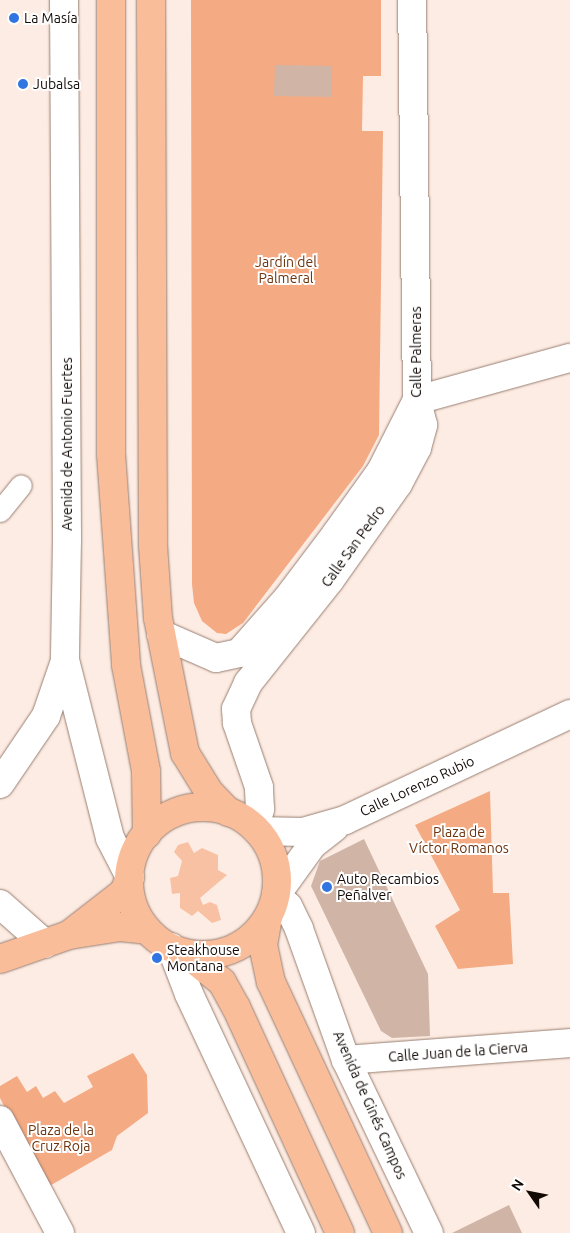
<!DOCTYPE html>
<html>
<head>
<meta charset="utf-8">
<style>
	body { margin:0 }
	#map { position:relative; width:570px; height:1233px; overflow:hidden; background:#fdece3; font-family:Ubuntu,sans-serif }
	div>[style] { position:absolute }
	.green>* { inset:0; background:#f4aa82 }
	.water>* { inset:0; background:#f9c1a3 }
	.building>* { inset:0; background:#d0b5a6 }
	.roads { filter:drop-shadow(0 0 1px #987e71) drop-shadow(0 0 1px #987e71) }
	.pedestrian>* { height:21px; margin:-10.5px; padding:0 10.5px; transform-origin:10.5px; border-radius:10.5px; background:#fff }
	.minor>* { height:28px; margin:-14px; padding:0 14px; transform-origin:14px; border-radius:14px; background:#fff }
	.secondary>* { height:28px; margin:-14px; padding:0 14px; transform-origin:14px; border-radius:14px; background:#fff }
	.primary>* { height:28px; margin:-14px; padding:0 14px; transform-origin:14px; border-radius:14px; background:#fabd9a }
	.primary>.ring { margin:-14px; padding:0; box-sizing:content-box; background:none; border:28px solid #fabd9a; border-radius:50% }
	.dots>* { width:14px; height:14px; translate:-50% -50%; box-sizing:border-box; border:2px solid #fff; border-radius:50% }
	span { translate:-50% -50%; white-space:nowrap; text-align:center; line-height:1.15; -webkit-text-stroke:4px #fff; paint-order:stroke }
	.poi-label { font-size:14px; color:#130a06 }
	.left { translate:0 -50%; text-align:left }
	.park-label { font-size:14px; color:#6c330d }
	.street-label { font-size:14px; color:#130a06 }
	.north { position:absolute; left:505px; top:1168px; width:50px; height:50px; -webkit-text-stroke:4px #fff; paint-order:stroke; rotate:303deg; font-size:14px; font-weight:700; line-height:20px; text-align:center; color:#130a06 }
	.north::after { content:''; display:block; margin:auto; width:18px; height:22px; background:#130a06; clip-path:polygon(50% 0,100% 100%,50% 72%,0 100%) }
</style>
</head>
<body>
<div id="map">
	<div class="green">
		<div style="clip-path:polygon(191px 0,381px 0,381px 76px,363px 76px,362px 131px,383px 131px,379px 435px,363px 466px,243px 623px,226px 634px,217px 633px,202px 621px,194px 603px,192px 584px)"></div>
		<div style="clip-path:polygon(490px 791px,493px 893px,509px 893px,513px 964px,458px 969px,435px 926px,460px 910px,415px 825px)"></div>
		<div style="clip-path:polygon(133px 1053px,147px 1075px,148px 1113px,117px 1136px,112px 1150px,46px 1188px,0 1098px,0 1086px,17px 1076px,27px 1092px,36px 1086px,43px 1098px,55px 1091px,64px 1103px,93px 1087px,87px 1076px)"></div>
	</div>
	<div class="water">
		<div style="clip-path:polygon(188px 842px,194px 853px,202px 848px,218px 855px,218px 870px,227px 875px,200px 898px,203px 905px,210px 902px,217px 905px,221px 920px,212px 923px,198px 911px,192px 916px,180px 908px,180px 893px,172px 894px,170px 878px,178px 876px,182px 861px,174px 852px,178px 845px)"></div>
	</div>
	<div class="building">
		<div style="clip-path:polygon(275px 65px,332px 66px,332px 97px,274px 96px)"></div>
		<div style="clip-path:polygon(364px 839px,428px 974px,430px 1036px,392px 1038px,381px 1031px,311px 886px,320px 861px)"></div>
		<div style="clip-path:polygon(509px 1205px,522px 1233px,452px 1233px)"></div>
	</div>
	<div class="roads">
		<div class="pedestrian">
			<div style="left:0;top:511px;width:33px;rotate:-51deg"></div>
		</div>
		<div class="minor">
			<div style="left:64px;top:0;width:540px;rotate:89.68deg"></div>
			<div style="left:67px;top:540px;width:120px;rotate:91deg"></div>
			<div style="left:65px;top:660px;width:184px;rotate:75.8deg"></div>
			<div style="left:110px;top:838px;width:44px;rotate:62.9deg"></div>
			<div style="left:417px;top:400px;width:159px;rotate:-15.4deg"></div>
			<div style="left:161px;top:634px;width:60px;rotate:23.6deg"></div>
			<div style="left:216px;top:658px;width:24px;rotate:-12deg"></div>
			<div style="left:239px;top:653px;width:72px;rotate:-48.4deg"></div>
			<div style="left:287px;top:599px;width:81px;rotate:-53deg"></div>
			<div style="left:336px;top:534px;width:77px;rotate:-54.5deg"></div>
			<div style="left:381px;top:471px;width:80px;rotate:-63.1deg"></div>
			<div style="left:417px;top:400px;width:400px;rotate:-90.7deg"></div>
			<div style="left:0;top:784px;width:82px;rotate:-55.9deg"></div>
			<div style="left:46px;top:716px;width:58px;rotate:-70.9deg"></div>
			<div style="left:255px;top:828px;width:20px;rotate:-75deg"></div>
			<div style="left:260px;top:809px;width:22px;rotate:-93deg"></div>
			<div style="left:259px;top:787px;width:68px;rotate:-109deg"></div>
			<div style="left:237px;top:723px;width:14px;rotate:-94deg"></div>
			<div style="left:236px;top:709px;width:29px;rotate:-65deg"></div>
			<div style="left:248px;top:683px;width:132px;rotate:-51.5deg"></div>
			<div style="left:330px;top:580px;width:118px;rotate:-54.7deg"></div>
			<div style="left:398px;top:484px;width:41px;rotate:-62.2deg"></div>
			<div style="left:417px;top:448px;width:24px;rotate:-75deg"></div>
			<div style="left:423px;top:425px;width:16px;rotate:-104deg"></div>
			<div style="left:276px;top:895px;width:16px;rotate:43deg"></div>
			<div style="left:288px;top:906px;width:25px;rotate:64deg"></div>
			<div style="left:299px;top:929px;width:139px;rotate:70.3deg"></div>
			<div style="left:346px;top:1060px;width:192px;rotate:64.4deg"></div>
			<div style="left:0;top:904px;width:60px;rotate:41.6deg"></div>
			<div style="left:171px;top:947px;width:50px;rotate:69deg"></div>
			<div style="left:189px;top:994px;width:264px;rotate:64.9deg"></div>
			<div style="left:346px;top:1060px;width:225px;rotate:-4.3deg"></div>
			<div style="left:0;top:1120px;width:128px;rotate:62deg"></div>
		</div>
		<div class="secondary">
			<div style="left:258px;top:831px;width:45px;rotate:1.3deg"></div>
			<div style="left:303px;top:832px;width:44px;rotate:-15.9deg"></div>
			<div style="left:345px;top:820px;width:249px;rotate:-25.2deg"></div>
			<div style="left:276px;top:895px;width:62px;rotate:-54.2deg"></div>
			<div style="left:312px;top:845px;width:28px;rotate:-38deg"></div>
		</div>
		<div class="primary">
			<div style="left:111px;top:0;width:454px;rotate:90deg"></div>
			<div style="left:111px;top:454px;width:212px;rotate:85.9deg"></div>
			<div style="left:126px;top:665px;width:108px;rotate:79.3deg"></div>
			<div style="left:146px;top:771px;width:63px;rotate:89.1deg"></div>
			<div style="left:151px;top:0;width:545px;rotate:89.79deg"></div>
			<div style="left:153px;top:545px;width:73px;rotate:86.1deg"></div>
			<div style="left:158px;top:618px;width:138px;rotate:78.7deg"></div>
			<div style="left:185px;top:753px;width:46px;rotate:58.4deg"></div>
			<div style="left:209px;top:792px;width:28px;rotate:46deg"></div>
			<div class="ring" style="left:129px;top:807px;width:120px;height:120px"></div>
			<div style="left:268px;top:917px;width:28px;rotate:100deg"></div>
			<div style="left:263px;top:945px;width:38px;rotate:78deg"></div>
			<div style="left:271px;top:982px;width:277px;rotate:65deg"></div>
			<div style="left:70px;top:934px;width:68px;rotate:-37.9deg"></div>
			<div style="left:124px;top:892px;width:16px;rotate:-68deg"></div>
			<div style="left:187px;top:954px;width:45px;rotate:38.7deg"></div>
			<div style="left:222px;top:982px;width:29px;rotate:61deg"></div>
			<div style="left:236px;top:1007px;width:249px;rotate:65.3deg"></div>
			<div style="left:0;top:959px;width:73px;rotate:-19.2deg"></div>
			<div style="left:69px;top:935px;width:52px;rotate:-8.9deg"></div>
			<div style="left:120px;top:927px;width:27px;rotate:6deg"></div>
		</div>
	</div>
	<div class="dots">
		<div style="left:14px;top:18px;background:#3075e2"></div>
		<div style="left:23px;top:84px;background:#3075e2"></div>
		<div style="left:327px;top:887px;background:#3075e2"></div>
		<div style="left:157px;top:958px;background:#3075e2"></div>
	</div>
	<div class="poi-label">
		<span class="left" style="left:24px;top:18px">La Masía</span>
		<span class="left" style="left:33px;top:84px">Jubalsa</span>
		<span class="left" style="left:337px;top:887px">Auto Recambios<br>Peñalver</span>
		<span class="left" style="left:167px;top:958px">Steakhouse<br>Montana</span>
	</div>
	<div class="park-label">
		<span style="left:286px;top:270px">Jardín del<br>Palmeral</span>
		<span style="left:459px;top:840px">Plaza de<br>Víctor Romanos</span>
		<span style="left:61px;top:1138px">Plaza de la<br>Cruz Roja</span>
	</div>
	<div class="street-label">
		<span style="left:416px;top:352px;rotate:-90deg">Calle Palmeras</span>
		<span style="left:67px;top:444px;rotate:-90deg">Avenida de Antonio Fuertes</span>
		<span style="left:353px;top:546px;rotate:-54deg">Calle San Pedro</span>
		<span style="left:417px;top:786px;rotate:-25deg">Calle Lorenzo Rubio</span>
		<span style="left:458px;top:1052px;rotate:-4deg">Calle Juan de la Cierva</span>
		<span style="left:370px;top:1105px;rotate:66deg">Avenida de Ginés Campos</span>
	</div>
	<div class="north">N</div>
</div>
</body>
</html>
